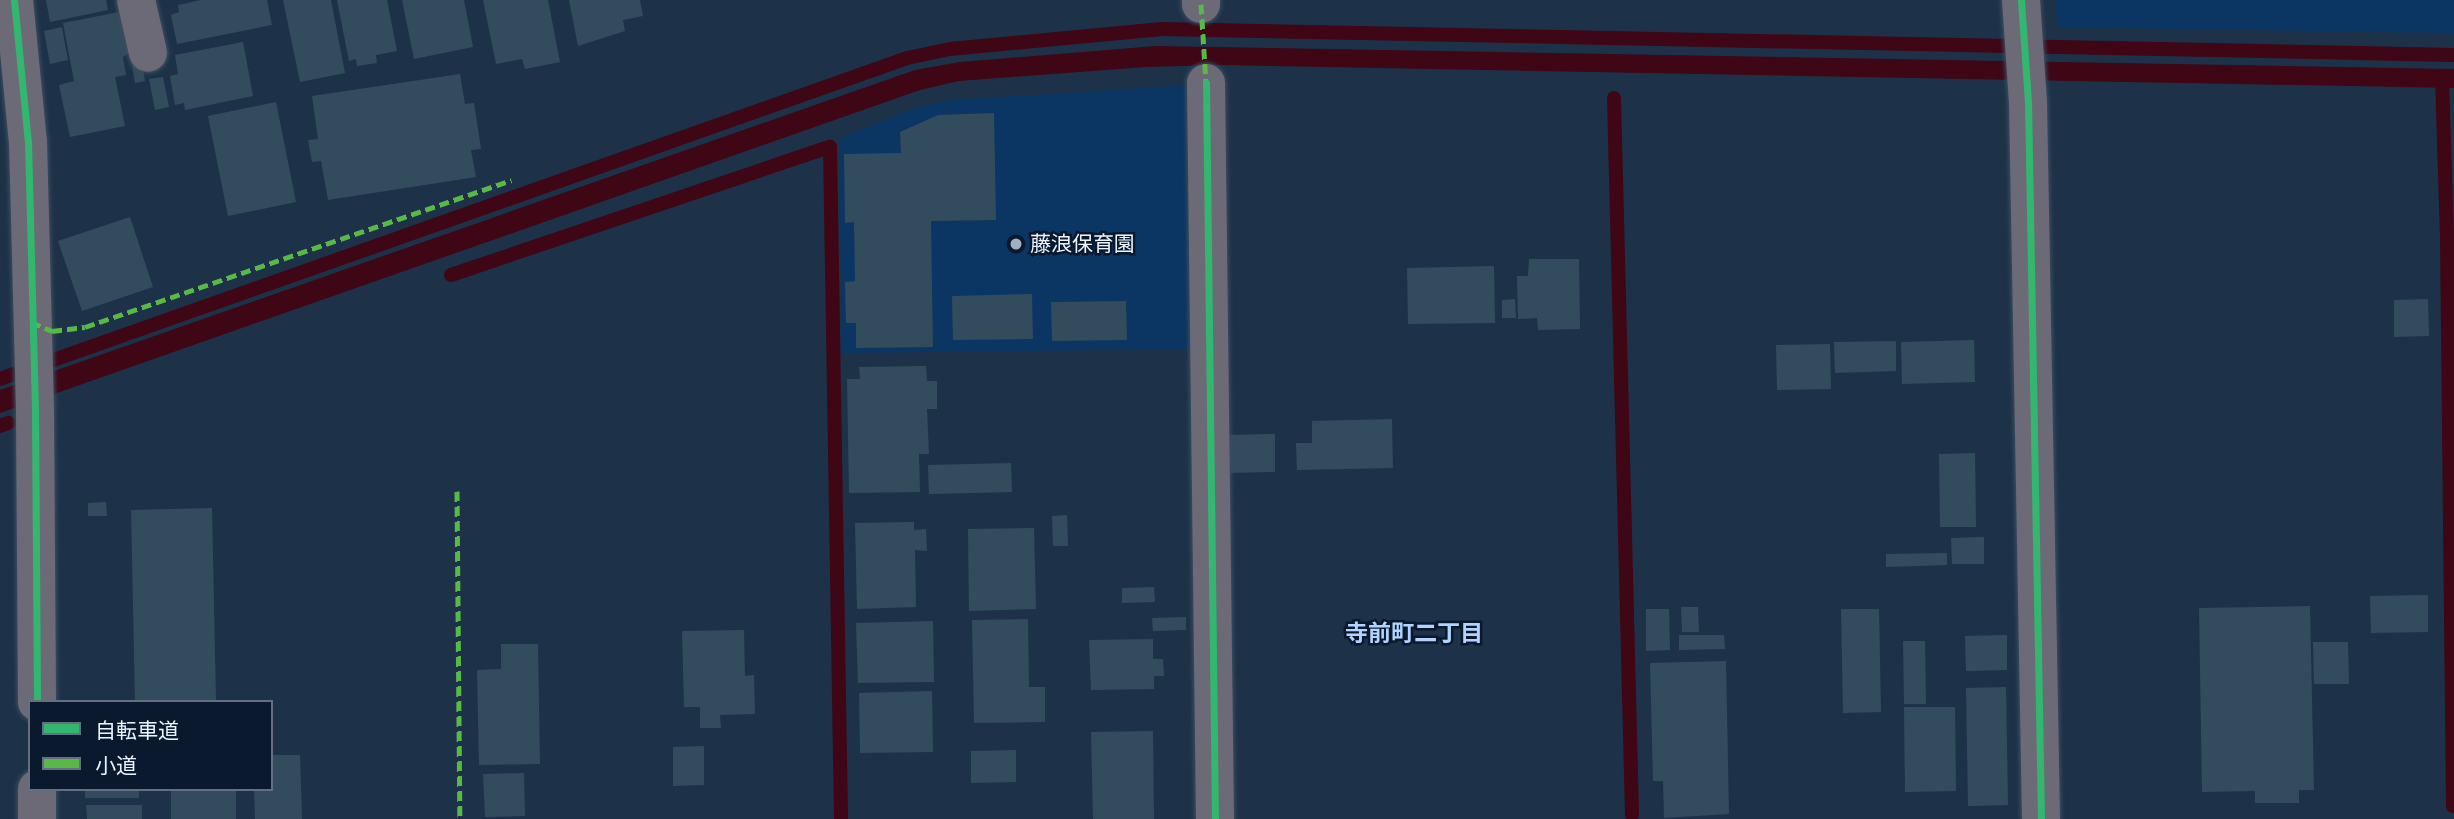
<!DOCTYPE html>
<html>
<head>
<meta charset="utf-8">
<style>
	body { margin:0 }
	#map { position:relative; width:2454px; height:819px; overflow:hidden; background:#1d3249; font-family:Cabin,"Noto Sans JP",sans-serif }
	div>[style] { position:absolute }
	.built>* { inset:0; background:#0b3563 }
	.water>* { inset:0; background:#3f0616 }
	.stream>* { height:14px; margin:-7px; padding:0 7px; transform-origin:7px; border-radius:7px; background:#3f0616 }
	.building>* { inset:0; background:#334c5d }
	.roads { filter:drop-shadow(0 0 2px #3d4d5f) drop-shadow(0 0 2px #3d4d5f) }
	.minor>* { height:38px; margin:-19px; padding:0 19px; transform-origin:19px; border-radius:19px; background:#6d6a77 }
	.quiet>* { height:5px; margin-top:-2.5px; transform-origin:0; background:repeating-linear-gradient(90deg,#58b947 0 10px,transparent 0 15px) }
	.cycleway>* { height:7px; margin:-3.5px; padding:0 3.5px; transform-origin:3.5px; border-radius:3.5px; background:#33b770 }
	.dots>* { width:19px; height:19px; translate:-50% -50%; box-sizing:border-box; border:4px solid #0a192d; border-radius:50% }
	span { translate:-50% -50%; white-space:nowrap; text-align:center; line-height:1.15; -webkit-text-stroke:5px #0a192d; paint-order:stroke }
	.poi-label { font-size:21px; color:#eaf3fe }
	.left { translate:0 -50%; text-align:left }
	.neighbourhood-label { font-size:23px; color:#b1d3fe; font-weight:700 }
	.legend { position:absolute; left:28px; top:700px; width:245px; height:91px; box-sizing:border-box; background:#0a192d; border:2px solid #647081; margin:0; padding:9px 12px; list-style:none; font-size:21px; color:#eaf3fe }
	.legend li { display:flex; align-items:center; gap:14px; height:35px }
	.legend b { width:35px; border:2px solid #647081 }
</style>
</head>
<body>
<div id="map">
	<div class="built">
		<div style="clip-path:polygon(2055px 0,2454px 0,2454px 33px,2058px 27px)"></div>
		<div style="clip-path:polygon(1190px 85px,1194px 349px,842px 353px,839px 139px,917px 107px,952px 100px)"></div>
	</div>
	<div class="water">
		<div style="clip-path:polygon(1156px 46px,2454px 69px,2454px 88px,1220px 65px,1146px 67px,959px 81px,920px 90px,0 413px,0 390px,915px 70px,960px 62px)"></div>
	</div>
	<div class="stream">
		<div style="left:2442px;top:78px;width:157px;rotate:88.2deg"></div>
		<div style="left:2447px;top:235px;width:571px;rotate:89.4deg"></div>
		<div style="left:1614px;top:98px;width:717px;rotate:88.56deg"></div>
		<div style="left:451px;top:275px;width:400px;rotate:-18.7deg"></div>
		<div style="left:830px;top:147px;width:672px;rotate:89.06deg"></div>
		<div style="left:0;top:379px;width:962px;rotate:-19.49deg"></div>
		<div style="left:907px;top:58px;width:44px;rotate:-11.8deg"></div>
		<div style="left:950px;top:49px;width:213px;rotate:-5.4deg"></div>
		<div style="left:1162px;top:29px;width:1292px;rotate:1.15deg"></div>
		<div style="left:0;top:426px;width:9px;rotate:-21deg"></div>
	</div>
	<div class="building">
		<div style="clip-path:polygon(46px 0,106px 0,108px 10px,50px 22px)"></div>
		<div style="clip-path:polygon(201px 0,267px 0,272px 25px,177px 44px,171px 15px,179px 12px,178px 5px)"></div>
		<div style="clip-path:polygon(283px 0,331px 0,345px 73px,300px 82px)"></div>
		<div style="clip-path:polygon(337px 0,387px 0,397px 51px,376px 55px,377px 63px,357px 66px,356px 59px,349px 61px)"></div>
		<div style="clip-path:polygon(402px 0,464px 0,473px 47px,414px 59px)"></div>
		<div style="clip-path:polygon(483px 0,548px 0,560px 62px,525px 69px,522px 59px,496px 64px)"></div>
		<div style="clip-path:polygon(569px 0,640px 0,643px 16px,623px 20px,625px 31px,578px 46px)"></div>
		<div style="clip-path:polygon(124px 11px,132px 51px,123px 57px,126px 75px,115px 77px,125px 126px,70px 137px,59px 85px,74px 81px,63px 23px)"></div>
		<div style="clip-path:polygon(62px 27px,68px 60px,50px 64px,44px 31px)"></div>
		<div style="clip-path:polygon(243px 42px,253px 96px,185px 110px,184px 103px,175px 105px,170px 76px,178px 74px,175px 55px)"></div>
		<div style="clip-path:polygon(142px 65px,145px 81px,135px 83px,132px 66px)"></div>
		<div style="clip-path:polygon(460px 74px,465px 104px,474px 103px,481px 149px,471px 150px,476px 177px,328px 200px,321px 161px,312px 162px,308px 140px,318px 139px,312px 96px)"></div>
		<div style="clip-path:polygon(163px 77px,169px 107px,155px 110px,149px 79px)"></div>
		<div style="clip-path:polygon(276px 102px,296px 202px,228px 216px,208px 116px)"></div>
		<div style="clip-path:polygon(994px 113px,996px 220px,931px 221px,933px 347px,856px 348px,856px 323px,846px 323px,845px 282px,855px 281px,854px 222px,845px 223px,844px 154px,901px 153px,900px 132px,938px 115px)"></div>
		<div style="clip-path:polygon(130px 217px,153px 287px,82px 311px,58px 241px)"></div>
		<div style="clip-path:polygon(1529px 259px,1579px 259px,1580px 329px,1538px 330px,1537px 318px,1518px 319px,1517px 276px,1528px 276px)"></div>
		<div style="clip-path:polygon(1494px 266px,1495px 323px,1408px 324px,1407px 268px)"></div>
		<div style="clip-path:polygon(1032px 294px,1033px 339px,953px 340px,952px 296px)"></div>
		<div style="clip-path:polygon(1515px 299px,1516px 318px,1502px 318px,1502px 300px)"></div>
		<div style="clip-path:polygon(2428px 299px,2429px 336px,2394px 337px,2394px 300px)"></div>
		<div style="clip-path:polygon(1126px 301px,1127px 340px,1052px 341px,1051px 302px)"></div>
		<div style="clip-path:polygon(1974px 340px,1975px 382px,1902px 384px,1901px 342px)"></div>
		<div style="clip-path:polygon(1896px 341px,1896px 371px,1835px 373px,1834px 342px)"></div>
		<div style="clip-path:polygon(1830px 344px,1831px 389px,1777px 390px,1776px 345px)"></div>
		<div style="clip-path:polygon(926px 366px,927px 381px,937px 381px,937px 409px,927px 409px,929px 454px,919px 454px,920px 492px,849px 493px,847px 379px,860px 379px,859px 367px)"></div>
		<div style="clip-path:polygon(1392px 419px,1393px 468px,1297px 470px,1296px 443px,1312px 443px,1312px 421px)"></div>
		<div style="clip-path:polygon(1275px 434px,1275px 472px,1228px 473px,1227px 435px)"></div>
		<div style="clip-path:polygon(1975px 453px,1976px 527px,1940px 527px,1939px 454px)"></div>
		<div style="clip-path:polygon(1011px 463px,1012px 492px,929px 494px,928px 465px)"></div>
		<div style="clip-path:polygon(106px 502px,107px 516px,88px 516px,88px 503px)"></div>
		<div style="clip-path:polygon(212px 508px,216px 702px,135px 702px,131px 510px)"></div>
		<div style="clip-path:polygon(1067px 515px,1068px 546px,1053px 546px,1052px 516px)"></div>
		<div style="clip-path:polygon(914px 522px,914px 530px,926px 529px,927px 551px,915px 550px,916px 607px,857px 609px,855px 523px)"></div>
		<div style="clip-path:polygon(1034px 528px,1036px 609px,969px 611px,968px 529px)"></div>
		<div style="clip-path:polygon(1984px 537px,1984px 564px,1952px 564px,1951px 538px)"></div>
		<div style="clip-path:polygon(1947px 553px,1947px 565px,1886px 567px,1886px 554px)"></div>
		<div style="clip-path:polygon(1154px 587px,1155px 602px,1122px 603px,1122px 588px)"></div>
		<div style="clip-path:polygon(2428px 595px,2428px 632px,2371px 633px,2370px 596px)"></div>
		<div style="clip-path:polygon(2310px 606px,2314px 790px,2299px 790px,2299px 803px,2255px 803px,2255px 791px,2202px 792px,2199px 608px)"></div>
		<div style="clip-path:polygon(1681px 607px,1698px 607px,1699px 632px,1682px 632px)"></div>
		<div style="clip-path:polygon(1646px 609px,1669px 609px,1670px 650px,1646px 651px)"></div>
		<div style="clip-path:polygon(1841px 609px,1879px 609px,1881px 712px,1843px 713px)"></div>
		<div style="clip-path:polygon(1186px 617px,1186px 630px,1153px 631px,1152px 618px)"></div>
		<div style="clip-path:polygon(1028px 619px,1029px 687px,1045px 687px,1045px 722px,974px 723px,972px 620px)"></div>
		<div style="clip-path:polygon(933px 621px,934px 682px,858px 683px,856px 623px)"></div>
		<div style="clip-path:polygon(744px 630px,745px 676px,754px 675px,755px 714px,720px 715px,721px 728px,700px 728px,700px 707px,684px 707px,682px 631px)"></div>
		<div style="clip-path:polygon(1679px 635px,1724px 635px,1725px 649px,1679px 650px)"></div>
		<div style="clip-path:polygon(2007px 635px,2007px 670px,1966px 671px,1965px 636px)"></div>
		<div style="clip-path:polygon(1153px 639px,1153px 659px,1163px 659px,1164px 676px,1154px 676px,1154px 689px,1091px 690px,1089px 640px)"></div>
		<div style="clip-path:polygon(1903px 641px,1925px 641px,1926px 704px,1904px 704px)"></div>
		<div style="clip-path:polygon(2313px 642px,2348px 642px,2349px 684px,2314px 684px)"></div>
		<div style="clip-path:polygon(501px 644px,538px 644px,540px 764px,479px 765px,477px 670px,501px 669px)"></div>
		<div style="clip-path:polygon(1726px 661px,1729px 814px,1664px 818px,1663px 781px,1653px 781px,1650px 663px)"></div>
		<div style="clip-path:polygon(2006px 687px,2008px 805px,1968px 806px,1966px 688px)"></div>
		<div style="clip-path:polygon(932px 691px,933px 752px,860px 753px,859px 693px)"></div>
		<div style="clip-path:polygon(1904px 707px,1955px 707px,1956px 791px,1905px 792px)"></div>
		<div style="clip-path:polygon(1153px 731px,1154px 819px,1093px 819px,1091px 732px)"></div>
		<div style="clip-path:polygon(704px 746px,704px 785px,673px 786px,673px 747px)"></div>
		<div style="clip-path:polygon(1016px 750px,1016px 782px,971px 783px,971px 751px)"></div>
		<div style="clip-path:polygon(271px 755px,300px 755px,302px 819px,255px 819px,254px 789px,271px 789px)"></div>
		<div style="clip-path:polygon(524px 773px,525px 816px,485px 817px,483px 774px)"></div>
		<div style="clip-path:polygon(85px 789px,139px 789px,139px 798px,85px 798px)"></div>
		<div style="clip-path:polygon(171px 789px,236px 789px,236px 819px,171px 819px)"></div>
		<div style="clip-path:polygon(86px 805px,142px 805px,142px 819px,87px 819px)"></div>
	</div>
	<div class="roads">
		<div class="minor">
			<div style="left:14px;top:0;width:143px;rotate:84.4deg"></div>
			<div style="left:28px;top:142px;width:271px;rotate:88.5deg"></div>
			<div style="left:35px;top:413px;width:289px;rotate:89.6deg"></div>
			<div style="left:136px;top:0;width:54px;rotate:77.2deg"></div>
			<div style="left:2021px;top:0;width:102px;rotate:86.1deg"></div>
			<div style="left:2028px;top:102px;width:717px;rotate:88.96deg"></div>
			<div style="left:1201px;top:4px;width:4px;rotate:-90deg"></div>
			<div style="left:1206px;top:83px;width:736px;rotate:89.3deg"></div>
			<div style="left:37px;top:789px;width:30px;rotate:90deg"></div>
		</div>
	</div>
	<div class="quiet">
		<div style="left:1201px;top:4px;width:79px;rotate:86.4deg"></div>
		<div style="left:31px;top:322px;width:23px;rotate:23deg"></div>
		<div style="left:52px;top:331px;width:33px;rotate:-7deg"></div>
		<div style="left:85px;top:327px;width:451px;rotate:-19deg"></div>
		<div style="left:457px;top:491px;width:328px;rotate:89.5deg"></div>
	</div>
	<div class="cycleway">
		<div style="left:14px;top:0;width:143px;rotate:84.4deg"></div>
		<div style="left:28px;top:142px;width:271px;rotate:88.5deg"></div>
		<div style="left:35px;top:413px;width:289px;rotate:89.6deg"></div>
		<div style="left:2021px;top:0;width:102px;rotate:86.1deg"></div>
		<div style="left:2028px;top:102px;width:717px;rotate:88.96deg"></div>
		<div style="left:1206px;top:83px;width:736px;rotate:89.3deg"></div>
	</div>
	<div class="dots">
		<div style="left:1016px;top:244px;background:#a2afbf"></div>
	</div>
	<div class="poi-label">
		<span class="left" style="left:1030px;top:244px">藤浪保育園</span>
	</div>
	<div class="neighbourhood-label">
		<span style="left:1414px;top:633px">寺前町二丁目</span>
	</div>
	<ul class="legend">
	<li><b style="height:9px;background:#33b770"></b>自転車道</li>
	<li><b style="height:9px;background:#58b947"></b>小道</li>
	</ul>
</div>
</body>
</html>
